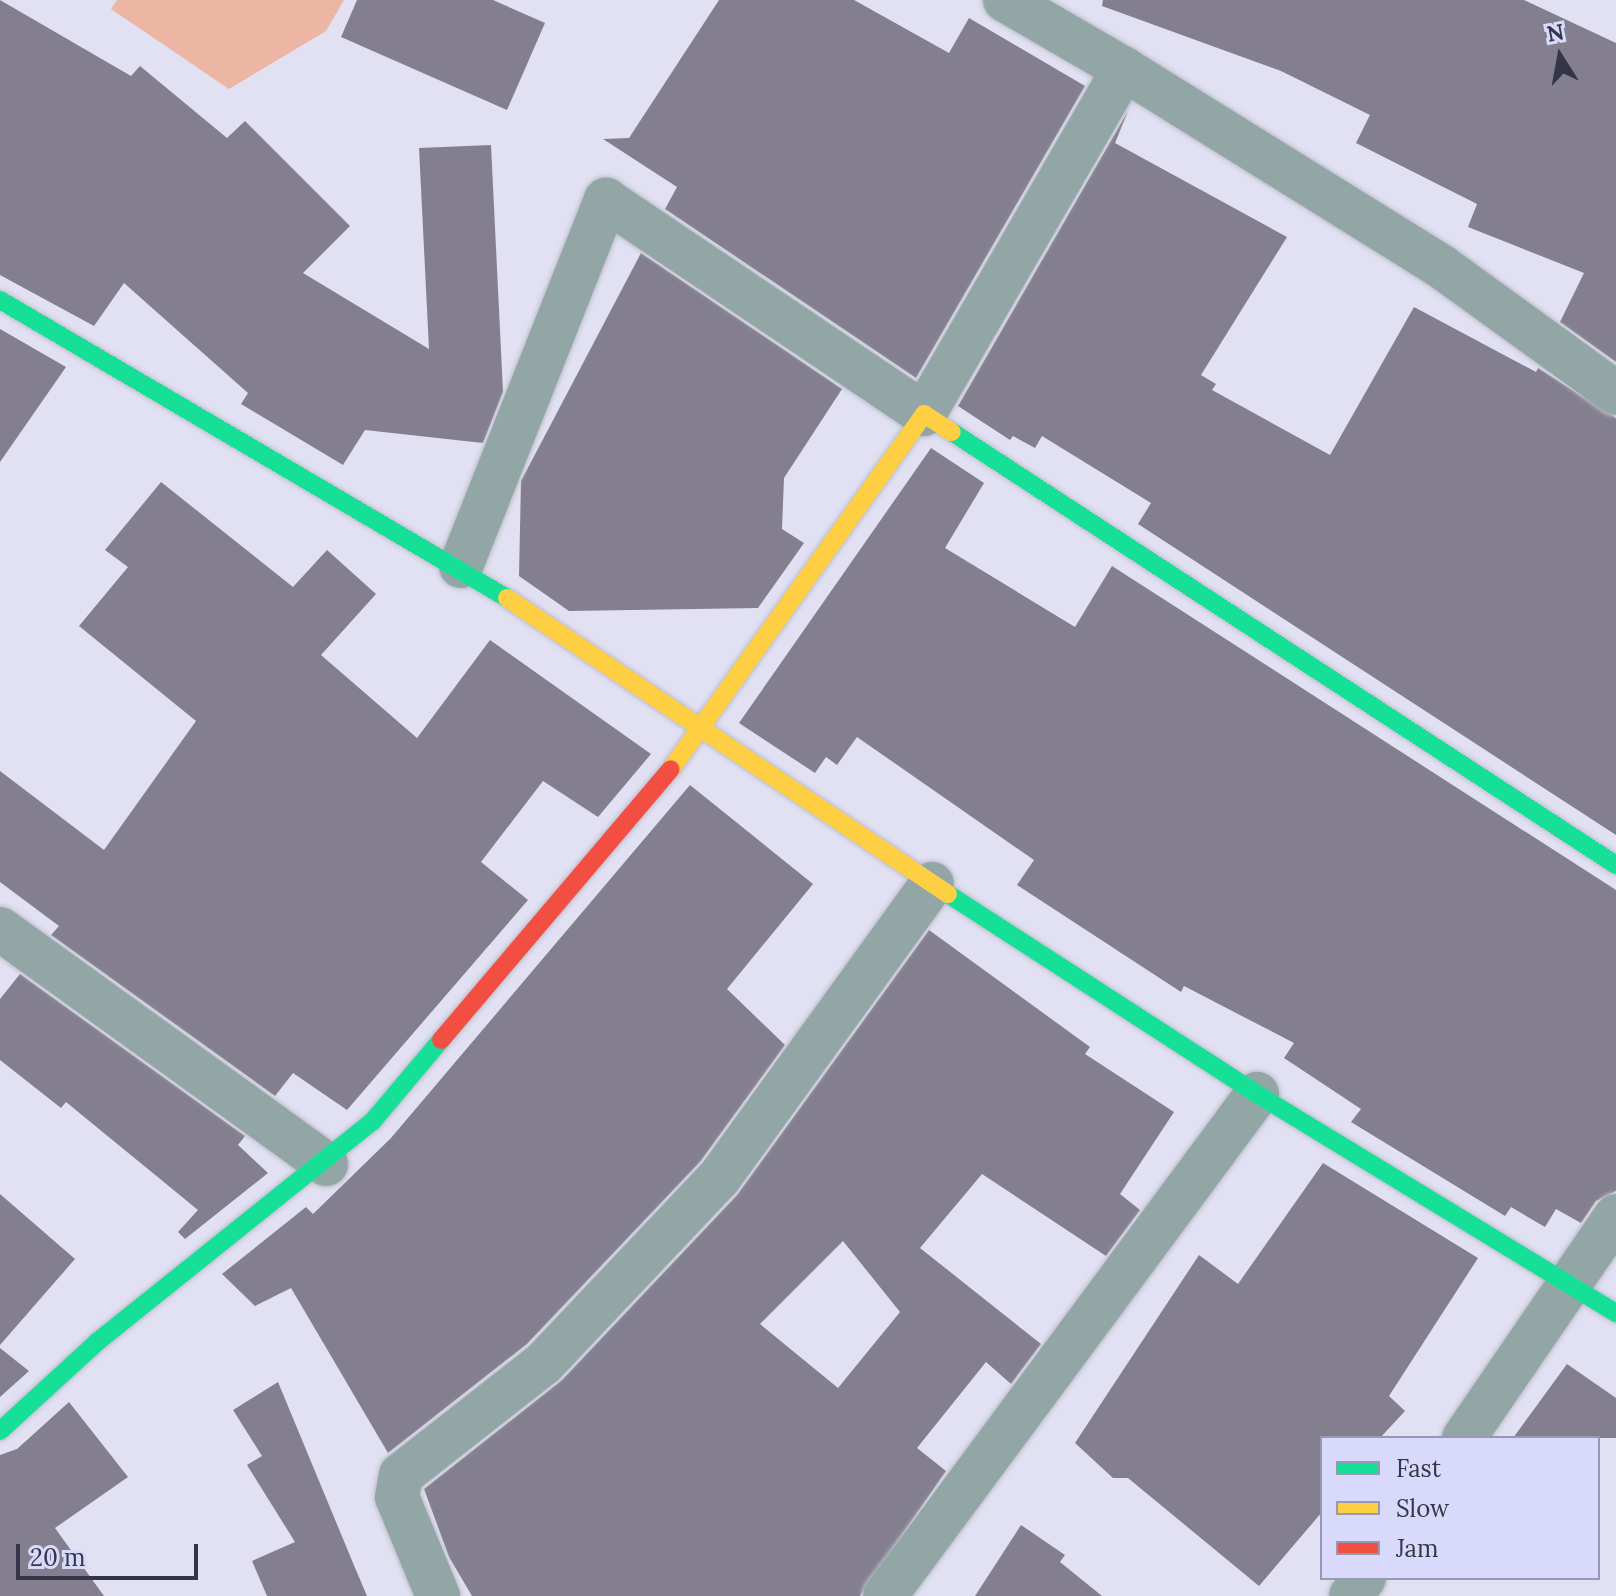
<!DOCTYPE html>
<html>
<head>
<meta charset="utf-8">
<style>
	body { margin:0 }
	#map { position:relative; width:1616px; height:1596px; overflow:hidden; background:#e1e1f3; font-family:Lora,serif }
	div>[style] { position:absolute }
	.forest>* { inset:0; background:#ecb5a4 }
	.building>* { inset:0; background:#837f8f }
	.roads { filter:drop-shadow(0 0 2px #bdbdcc) drop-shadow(0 0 2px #bdbdcc) }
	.street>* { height:44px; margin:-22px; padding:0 22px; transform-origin:22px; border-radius:22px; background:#92a6a5 }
	.fast>* { height:18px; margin:-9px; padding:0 9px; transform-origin:9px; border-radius:9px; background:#16e098 }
	.slow>* { height:18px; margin:-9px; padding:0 9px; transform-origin:9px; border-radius:9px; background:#ffcf43 }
	.jam>* { height:18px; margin:-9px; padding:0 9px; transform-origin:9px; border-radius:9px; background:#f24e42 }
	span { translate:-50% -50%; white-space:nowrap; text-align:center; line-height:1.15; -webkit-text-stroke:8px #d9dafb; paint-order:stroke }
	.legend { position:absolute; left:1320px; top:1436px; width:280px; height:144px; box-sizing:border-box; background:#d9dafb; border:2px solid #9798b4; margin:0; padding:10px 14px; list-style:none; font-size:24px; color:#35354a }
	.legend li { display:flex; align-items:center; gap:16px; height:40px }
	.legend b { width:40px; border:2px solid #9798b4 }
	.north { position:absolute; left:1520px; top:16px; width:80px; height:80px; -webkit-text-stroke:6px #d9dafb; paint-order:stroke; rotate:349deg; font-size:22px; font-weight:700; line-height:32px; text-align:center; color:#35354a }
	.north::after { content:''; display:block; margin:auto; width:28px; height:36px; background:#35354a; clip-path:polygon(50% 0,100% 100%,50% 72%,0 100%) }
	.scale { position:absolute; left:16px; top:1544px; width:182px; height:36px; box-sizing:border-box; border:4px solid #35354a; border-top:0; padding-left:10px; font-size:24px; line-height:28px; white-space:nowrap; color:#35354a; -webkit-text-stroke:6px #d9dafb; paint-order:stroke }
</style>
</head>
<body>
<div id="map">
	<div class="forest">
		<div style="clip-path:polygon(117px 0,344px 0,326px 31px,229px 89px,111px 9px)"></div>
	</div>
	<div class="building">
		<div style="clip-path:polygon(0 0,131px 76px,140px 66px,227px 138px,245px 121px,350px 226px,303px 273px,429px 349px,419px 148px,491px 145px,503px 392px,483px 443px,365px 430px,343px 465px,241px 404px,248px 393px,124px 283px,94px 326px,0 275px)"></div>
		<div style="clip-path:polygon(357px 0,493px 0,545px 23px,507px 110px,341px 37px)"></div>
		<div style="clip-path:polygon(719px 0,854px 0,949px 53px,969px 18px,1085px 86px,916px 378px,665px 209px,677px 187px,603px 139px,629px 138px)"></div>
		<div style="clip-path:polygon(1103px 0,1524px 0,1616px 43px,1616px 362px,1560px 322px,1584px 273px,1468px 227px,1477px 204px,1356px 143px,1370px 115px,1281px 71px,1102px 6px)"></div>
		<div style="clip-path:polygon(1128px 111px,1115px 143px,1287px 237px,1201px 375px,1216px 384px,1212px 390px,1330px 455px,1414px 307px,1536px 372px,1538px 368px,1616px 418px,1616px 835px,1138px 524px,1151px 503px,1042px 436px,1035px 448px,1013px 436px,1010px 440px,958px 406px)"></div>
		<div style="clip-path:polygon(641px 253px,842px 389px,784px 478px,782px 529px,804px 543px,758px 608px,569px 611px,519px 576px,521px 481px)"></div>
		<div style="clip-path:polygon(0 329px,66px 367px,0 462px)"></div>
		<div style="clip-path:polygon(931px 448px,984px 483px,945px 548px,1075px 627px,1112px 566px,1616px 890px,1616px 1191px,1596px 1201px,1581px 1223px,1556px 1209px,1545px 1227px,1511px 1207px,1505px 1216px,1351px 1122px,1361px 1109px,1284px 1058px,1294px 1043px,1184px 986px,1181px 992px,1017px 885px,1034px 860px,857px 737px,837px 765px,826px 757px,815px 773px,739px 723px)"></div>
		<div style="clip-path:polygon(161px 482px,293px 587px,327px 550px,376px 594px,321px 655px,417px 738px,490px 640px,651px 754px,598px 817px,543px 781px,481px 862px,528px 900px,347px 1110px,293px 1073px,275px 1096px,51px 935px,59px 926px,0 882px,0 771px,104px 850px,196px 721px,79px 626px,128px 567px,105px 550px)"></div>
		<div style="clip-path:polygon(690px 785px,813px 884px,727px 989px,785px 1045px,700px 1162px,527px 1344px,388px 1453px,291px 1288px,255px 1306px,222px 1274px,306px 1207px,313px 1214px,391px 1138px)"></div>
		<div style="clip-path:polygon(evenodd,929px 930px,1090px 1047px,1085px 1054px,1174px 1112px,1120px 1194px,1140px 1210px,1106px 1256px,982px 1174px,920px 1248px,1041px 1344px,1011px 1384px,986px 1362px,917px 1448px,946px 1471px,860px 1596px,472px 1596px,449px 1557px,424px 1489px,562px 1380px,737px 1195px,929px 930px,843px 1241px,900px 1312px,838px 1388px,760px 1324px,843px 1241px)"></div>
		<div style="clip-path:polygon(20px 974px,245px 1136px,238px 1145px,268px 1173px,185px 1239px,178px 1232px,198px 1210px,66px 1102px,61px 1108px,0 1060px,0 999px)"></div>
		<div style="clip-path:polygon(1323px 1163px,1478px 1258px,1389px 1396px,1405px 1411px,1380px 1438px,1322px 1438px,1322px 1512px,1259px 1586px,1128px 1478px,1113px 1478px,1075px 1443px,1199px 1255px,1238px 1284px)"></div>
		<div style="clip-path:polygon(0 1194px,75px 1259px,0 1345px)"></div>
		<div style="clip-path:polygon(0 1348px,29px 1371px,0 1397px)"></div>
		<div style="clip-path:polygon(1567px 1364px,1616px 1398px,1616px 1438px,1513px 1438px)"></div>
		<div style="clip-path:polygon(278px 1382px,353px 1563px,367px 1596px,267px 1596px,252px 1561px,295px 1542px,247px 1465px,262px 1456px,233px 1410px)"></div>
		<div style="clip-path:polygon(69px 1402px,128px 1477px,55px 1528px,104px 1596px,0 1596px,0 1455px,17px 1449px)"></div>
		<div style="clip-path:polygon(1021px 1525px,1065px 1555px,1060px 1562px,1102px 1596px,975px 1596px)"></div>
	</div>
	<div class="roads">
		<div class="street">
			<div style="left:1005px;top:0;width:138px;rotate:30.1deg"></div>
			<div style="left:461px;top:566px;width:394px;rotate:-68.4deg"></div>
			<div style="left:606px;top:200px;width:383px;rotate:33.9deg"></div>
			<div style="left:924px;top:414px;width:399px;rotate:-59.9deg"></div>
			<div style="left:1124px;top:69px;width:375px;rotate:31.9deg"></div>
			<div style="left:1442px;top:267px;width:215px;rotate:35.9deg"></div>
			<div style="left:0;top:929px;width:402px;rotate:35.8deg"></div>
			<div style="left:1464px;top:1438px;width:269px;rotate:-55.6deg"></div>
			<div style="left:438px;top:1596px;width:107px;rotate:-112.5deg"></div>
			<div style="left:397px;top:1497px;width:22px;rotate:-80deg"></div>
			<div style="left:401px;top:1475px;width:182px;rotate:-38.1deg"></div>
			<div style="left:544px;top:1363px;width:255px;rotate:-46.6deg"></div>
			<div style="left:719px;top:1178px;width:363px;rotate:-54.1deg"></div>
			<div style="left:885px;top:1596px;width:625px;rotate:-53.46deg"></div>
			<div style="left:1351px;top:1596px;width:22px;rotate:-54deg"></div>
		</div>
		<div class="fast">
			<div style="left:0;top:300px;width:588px;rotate:30.45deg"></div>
			<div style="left:952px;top:432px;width:793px;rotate:33.11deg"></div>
			<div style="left:948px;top:894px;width:368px;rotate:32.9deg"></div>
			<div style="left:1257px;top:1094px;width:421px;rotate:31.4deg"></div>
			<div style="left:0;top:1431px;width:132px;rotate:-42.5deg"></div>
			<div style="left:97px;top:1342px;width:352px;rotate:-38.7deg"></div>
			<div style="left:372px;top:1122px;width:107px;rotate:-49.9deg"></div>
		</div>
		<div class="slow">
			<div style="left:507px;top:598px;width:531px;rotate:33.87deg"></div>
			<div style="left:671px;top:769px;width:436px;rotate:-54.5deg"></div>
			<div style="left:924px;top:414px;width:33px;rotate:33deg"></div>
		</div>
		<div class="jam">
			<div style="left:441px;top:1040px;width:355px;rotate:-49.7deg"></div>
		</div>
	</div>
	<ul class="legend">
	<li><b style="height:10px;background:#16e098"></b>Fast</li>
	<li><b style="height:10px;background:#ffcf43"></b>Slow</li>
	<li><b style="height:10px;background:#f24e42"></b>Jam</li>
	</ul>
	<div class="north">N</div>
	<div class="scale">20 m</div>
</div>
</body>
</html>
